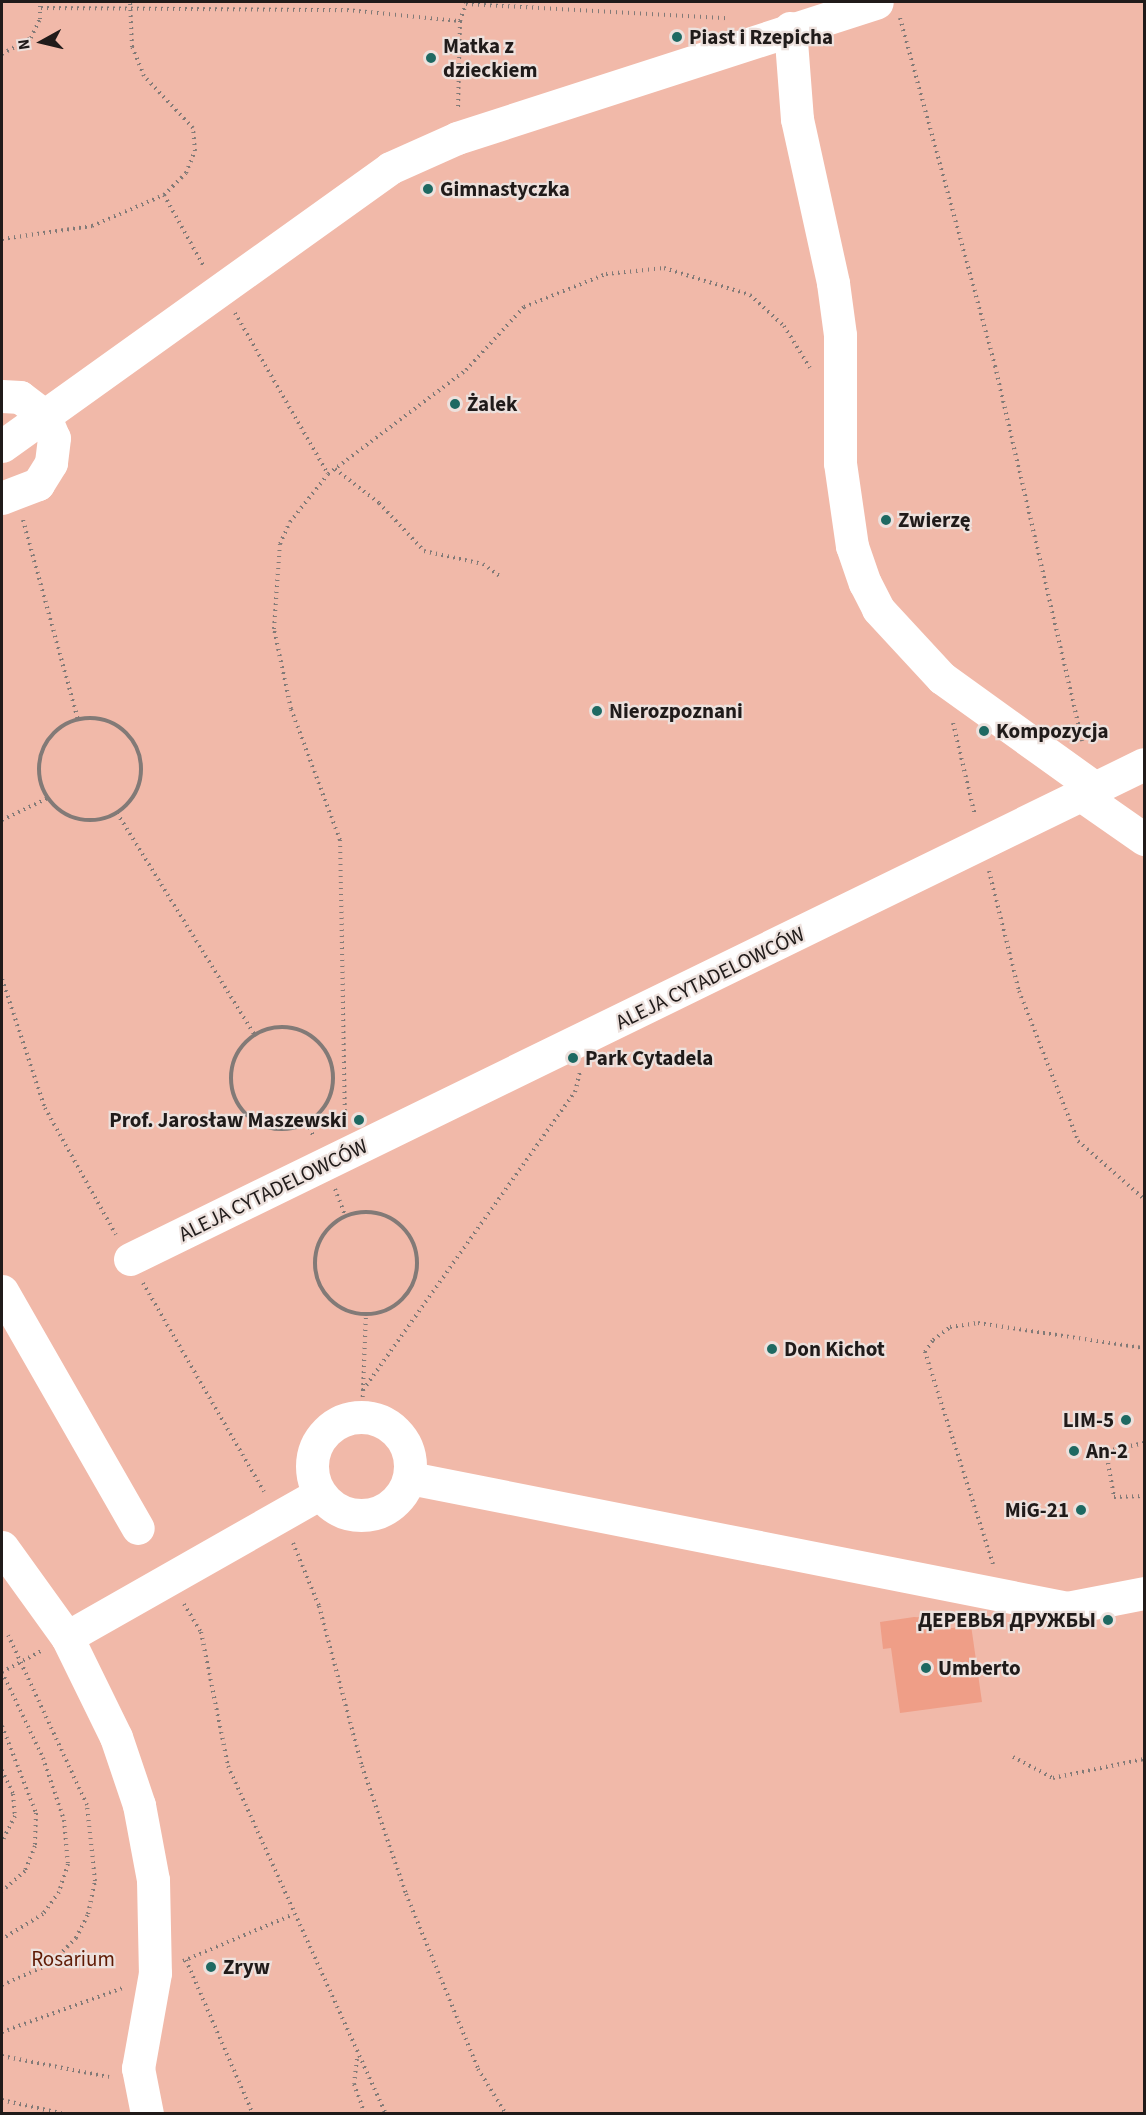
<!DOCTYPE html>
<html>
<head>
<meta charset="utf-8">
<style>
	body { margin:0 }
	#map { position:relative; width:1146px; height:2115px; overflow:hidden; background:#ede1dd; font-family:"Source Sans 3",sans-serif }
	div>[style] { position:absolute }
	.green>* { inset:0; background:#f1b9a9 }
	.building>* { inset:0; background:#ef9e87 }
	.path>* { height:4px; margin-top:-2px; transform-origin:0; background:repeating-linear-gradient(90deg,#827a77 0 1.5px,transparent 0 6px) }
	.path>.ring { margin:-2px; padding:0; box-sizing:content-box; background:none; border:4px solid #827a77; border-radius:50% }
	.minor>* { height:33px; margin:-16.5px; padding:0 16.5px; transform-origin:16.5px; border-radius:16.5px; background:#fff }
	.minor>.ring { margin:-16.5px; padding:0; box-sizing:content-box; background:none; border:33px solid #fff; border-radius:50% }
	.dots>* { width:16px; height:16px; translate:-50% -50%; box-sizing:border-box; border:3px solid #ede1dd; border-radius:50% }
	span { translate:-50% -50%; white-space:nowrap; text-align:center; line-height:1.15; -webkit-text-stroke:4.5px #ede1dd; paint-order:stroke }
	.poi-label { font-size:21px; color:#201b1a; font-weight:700 }
	.left { translate:0 -50%; text-align:left }
	.right { translate:-100% -50%; text-align:right }
	.street-label { font-size:21px; color:#201b1a }
	.park-label { font-size:21px; color:#5f1a04 }
	.frame { position:absolute; inset:0; border:3px solid #201b1a; pointer-events:none }
	.north { position:absolute; left:12px; top:12px; width:60px; height:60px; -webkit-text-stroke:4px #ede1dd; paint-order:stroke; rotate:262deg; font-size:16px; font-weight:700; line-height:24px; text-align:center; color:#201b1a }
	.north::after { content:''; display:block; margin:auto; width:21px; height:27px; background:#201b1a; clip-path:polygon(50% 0,100% 100%,50% 72%,0 100%) }
</style>
</head>
<body>
<div id="map">
	<div class="green">
		<div style="clip-path:polygon(2px 2px,1144px 2px,1144px 2113px,2px 2113px)"></div>
	</div>
	<div class="building">
		<div style="clip-path:polygon(914px 1617px,931px 1618px,933px 1631px,971px 1625px,982px 1702px,900px 1713px,891px 1648px,883px 1649px,880px 1622px)"></div>
	</div>
	<div class="path">
		<div style="left:41px;top:8px;width:306px;rotate:0.4deg"></div>
		<div style="left:347px;top:10px;width:114px;rotate:5.6deg"></div>
		<div style="left:460px;top:21px;width:87px;rotate:91.3deg"></div>
		<div style="left:900px;top:18px;width:361px;rotate:74.7deg"></div>
		<div style="left:995px;top:366px;width:385px;rotate:76.9deg"></div>
		<div style="left:460px;top:21px;width:18px;rotate:-71deg"></div>
		<div style="left:466px;top:4px;width:262px;rotate:3.1deg"></div>
		<div style="left:2px;top:54px;width:33px;rotate:-29deg"></div>
		<div style="left:31px;top:38px;width:21px;rotate:-65deg"></div>
		<div style="left:40px;top:19px;width:17px;rotate:-90deg"></div>
		<div style="left:164px;top:195px;width:82px;rotate:60.9deg"></div>
		<div style="left:2px;top:239px;width:91px;rotate:-8.2deg"></div>
		<div style="left:92px;top:226px;width:78px;rotate:-23.3deg"></div>
		<div style="left:164px;top:195px;width:31px;rotate:-45deg"></div>
		<div style="left:186px;top:173px;width:24px;rotate:-68deg"></div>
		<div style="left:195px;top:151px;width:23px;rotate:-95deg"></div>
		<div style="left:193px;top:128px;width:71px;rotate:-133.3deg"></div>
		<div style="left:144px;top:76px;width:31px;rotate:-112deg"></div>
		<div style="left:132px;top:47px;width:45px;rotate:-92.5deg"></div>
		<div style="left:235px;top:313px;width:186px;rotate:60deg"></div>
		<div style="left:335px;top:469px;width:56px;rotate:37.7deg"></div>
		<div style="left:379px;top:503px;width:66px;rotate:46.8deg"></div>
		<div style="left:424px;top:551px;width:60px;rotate:12.4deg"></div>
		<div style="left:483px;top:564px;width:22px;rotate:36deg"></div>
		<div style="left:23px;top:520px;width:206px;rotate:74.6deg"></div>
		<div class="ring" style="left:39px;top:718px;width:98px;height:98px"></div>
		<div style="left:953px;top:723px;width:95px;rotate:76.6deg"></div>
		<div style="left:117px;top:813px;width:260px;rotate:58.2deg"></div>
		<div style="left:2px;top:820px;width:51px;rotate:-25.6deg"></div>
		<div style="left:989px;top:871px;width:124px;rotate:76deg"></div>
		<div style="left:1019px;top:991px;width:161px;rotate:68.5deg"></div>
		<div style="left:1078px;top:1141px;width:88px;rotate:41.3deg"></div>
		<div style="left:2px;top:979px;width:136px;rotate:71.6deg"></div>
		<div style="left:45px;top:1108px;width:145px;rotate:60.8deg"></div>
		<div class="ring" style="left:231px;top:1027px;width:98px;height:98px"></div>
		<div style="left:307px;top:1122px;width:17px;rotate:66deg"></div>
		<div style="left:345px;top:1123px;width:283px;rotate:-91deg"></div>
		<div style="left:340px;top:840px;width:140px;rotate:-110.5deg"></div>
		<div style="left:291px;top:709px;width:82px;rotate:-102deg"></div>
		<div style="left:274px;top:629px;width:85px;rotate:-86deg"></div>
		<div style="left:280px;top:544px;width:24px;rotate:-66deg"></div>
		<div style="left:290px;top:522px;width:61px;rotate:-51.6deg"></div>
		<div style="left:328px;top:474px;width:173px;rotate:-37deg"></div>
		<div style="left:466px;top:370px;width:86px;rotate:-47.4deg"></div>
		<div style="left:524px;top:307px;width:88px;rotate:-21.9deg"></div>
		<div style="left:606px;top:274px;width:58px;rotate:-5.9deg"></div>
		<div style="left:664px;top:268px;width:90px;rotate:17.4deg"></div>
		<div style="left:750px;top:295px;width:46px;rotate:42.4deg"></div>
		<div style="left:784px;top:326px;width:49px;rotate:58.2deg"></div>
		<div style="left:335px;top:1189px;width:28px;rotate:69deg"></div>
		<div class="ring" style="left:315px;top:1212px;width:98px;height:98px"></div>
		<div style="left:143px;top:1283px;width:241px;rotate:59.9deg"></div>
		<div style="left:363px;top:1390px;width:366px;rotate:-54.6deg"></div>
		<div style="left:575px;top:1092px;width:21px;rotate:-76deg"></div>
		<div style="left:362px;top:1415px;width:100px;rotate:-87.7deg"></div>
		<div style="left:1144px;top:1443px;width:39px;rotate:168deg"></div>
		<div style="left:1106px;top:1451px;width:47px;rotate:80.1deg"></div>
		<div style="left:1114px;top:1497px;width:30px;rotate:-2deg"></div>
		<div style="left:293px;top:1543px;width:68px;rotate:67.6deg"></div>
		<div style="left:319px;top:1606px;width:166px;rotate:75deg"></div>
		<div style="left:362px;top:1766px;width:135px;rotate:71deg"></div>
		<div style="left:406px;top:1894px;width:189px;rotate:67.6deg"></div>
		<div style="left:478px;top:2069px;width:53px;rotate:58.1deg"></div>
		<div style="left:993px;top:1564px;width:223px;rotate:-107.8deg"></div>
		<div style="left:925px;top:1352px;width:14px;rotate:-56deg"></div>
		<div style="left:933px;top:1340px;width:21px;rotate:-37deg"></div>
		<div style="left:950px;top:1327px;width:28px;rotate:-8deg"></div>
		<div style="left:978px;top:1323px;width:168px;rotate:8.6deg"></div>
		<div style="left:184px;top:1604px;width:33px;rotate:59deg"></div>
		<div style="left:201px;top:1632px;width:137px;rotate:78.6deg"></div>
		<div style="left:228px;top:1766px;width:382px;rotate:65.6deg"></div>
		<div style="left:2px;top:1672px;width:95px;rotate:64.5deg"></div>
		<div style="left:43px;top:1758px;width:65px;rotate:71.3deg"></div>
		<div style="left:64px;top:1820px;width:44px;rotate:84.8deg"></div>
		<div style="left:68px;top:1864px;width:29px;rotate:108deg"></div>
		<div style="left:59px;top:1892px;width:27px;rotate:126deg"></div>
		<div style="left:43px;top:1914px;width:48px;rotate:148.6deg"></div>
		<div style="left:2px;top:1672px;width:47px;rotate:-28.2deg"></div>
		<div style="left:2px;top:1726px;width:93px;rotate:68.7deg"></div>
		<div style="left:36px;top:1813px;width:33px;rotate:92deg"></div>
		<div style="left:35px;top:1846px;width:27px;rotate:112deg"></div>
		<div style="left:25px;top:1871px;width:30px;rotate:139deg"></div>
		<div style="left:1013px;top:1757px;width:45px;rotate:27.7deg"></div>
		<div style="left:1053px;top:1778px;width:93px;rotate:-11.8deg"></div>
		<div style="left:2px;top:1770px;width:26px;rotate:65deg"></div>
		<div style="left:13px;top:1794px;width:22px;rotate:85deg"></div>
		<div style="left:15px;top:1816px;width:28px;rotate:117deg"></div>
		<div style="left:186px;top:1960px;width:168px;rotate:66.5deg"></div>
		<div style="left:183px;top:1961px;width:118px;rotate:-22.9deg"></div>
		<div style="left:2px;top:1985px;width:52px;rotate:-23.6deg"></div>
		<div style="left:50px;top:1964px;width:37px;rotate:-45deg"></div>
		<div style="left:76px;top:1938px;width:27px;rotate:-63deg"></div>
		<div style="left:88px;top:1914px;width:34px;rotate:-78deg"></div>
		<div style="left:95px;top:1881px;width:76px;rotate:-96deg"></div>
		<div style="left:87px;top:1805px;width:187px;rotate:-114.9deg"></div>
		<div style="left:2px;top:2032px;width:128px;rotate:-20.1deg"></div>
		<div style="left:2px;top:2056px;width:109px;rotate:11.1deg"></div>
		<div style="left:357px;top:2059px;width:25px;rotate:97deg"></div>
		<div style="left:354px;top:2084px;width:32px;rotate:70deg"></div>
		<div style="left:2px;top:2100px;width:64px;rotate:12.7deg"></div>
	</div>
	<div class="minor">
		<div style="left:790px;top:28px;width:91px;rotate:85.6deg"></div>
		<div style="left:797px;top:119px;width:168px;rotate:77.6deg"></div>
		<div style="left:833px;top:283px;width:52px;rotate:82.3deg"></div>
		<div style="left:840px;top:335px;width:128px;rotate:90deg"></div>
		<div style="left:840px;top:463px;width:84px;rotate:81.8deg"></div>
		<div style="left:852px;top:546px;width:39px;rotate:71deg"></div>
		<div style="left:865px;top:583px;width:29px;rotate:63deg"></div>
		<div style="left:878px;top:609px;width:94px;rotate:47.2deg"></div>
		<div style="left:942px;top:678px;width:188px;rotate:35.7deg"></div>
		<div style="left:2px;top:396px;width:18px;rotate:3deg"></div>
		<div style="left:20px;top:397px;width:30px;rotate:37deg"></div>
		<div style="left:44px;top:415px;width:25px;rotate:67deg"></div>
		<div style="left:54px;top:438px;width:25px;rotate:97deg"></div>
		<div style="left:51px;top:463px;width:25px;rotate:122deg"></div>
		<div style="left:38px;top:484px;width:39px;rotate:159deg"></div>
		<div style="left:2px;top:446px;width:477px;rotate:-35.6deg"></div>
		<div style="left:390px;top:168px;width:73px;rotate:-24.1deg"></div>
		<div style="left:457px;top:138px;width:441px;rotate:-17.9deg"></div>
		<div style="left:1081px;top:795px;width:77px;rotate:34.9deg"></div>
		<div style="left:130px;top:1259px;width:1128px;rotate:-26.02deg"></div>
		<div style="left:2px;top:1291px;width:273px;rotate:60.2deg"></div>
		<div class="ring" style="left:312px;top:1417px;width:65px;height:65px"></div>
		<div style="left:410px;top:1478px;width:670px;rotate:11.19deg"></div>
		<div style="left:1067px;top:1608px;width:78px;rotate:-11deg"></div>
		<div style="left:2px;top:1547px;width:111px;rotate:54.2deg"></div>
		<div style="left:67px;top:1637px;width:111px;rotate:63.9deg"></div>
		<div style="left:116px;top:1737px;width:72px;rotate:71.3deg"></div>
		<div style="left:139px;top:1805px;width:76px;rotate:79.4deg"></div>
		<div style="left:153px;top:1880px;width:93px;rotate:88.8deg"></div>
		<div style="left:155px;top:1973px;width:97px;rotate:100.1deg"></div>
		<div style="left:138px;top:2068px;width:47px;rotate:78.9deg"></div>
		<div style="left:67px;top:1637px;width:290px;rotate:-29.6deg"></div>
	</div>
	<div class="dots">
		<div style="left:677px;top:37px;background:#1e6962"></div>
		<div style="left:431px;top:58px;background:#1e6962"></div>
		<div style="left:428px;top:189px;background:#1e6962"></div>
		<div style="left:455px;top:404px;background:#1e6962"></div>
		<div style="left:886px;top:520px;background:#1e6962"></div>
		<div style="left:597px;top:711px;background:#1e6962"></div>
		<div style="left:984px;top:731px;background:#1e6962"></div>
		<div style="left:573px;top:1058px;background:#1e6962"></div>
		<div style="left:359px;top:1120px;background:#1e6962"></div>
		<div style="left:772px;top:1349px;background:#1e6962"></div>
		<div style="left:1126px;top:1420px;background:#1e6962"></div>
		<div style="left:1074px;top:1451px;background:#1e6962"></div>
		<div style="left:1081px;top:1510px;background:#1e6962"></div>
		<div style="left:1108px;top:1620px;background:#1e6962"></div>
		<div style="left:926px;top:1668px;background:#1e6962"></div>
		<div style="left:211px;top:1967px;background:#1e6962"></div>
	</div>
	<div class="poi-label">
		<span class="left" style="left:689px;top:37px">Piast i Rzepicha</span>
		<span class="left" style="left:443px;top:58px">Matka z<br>dzieckiem</span>
		<span class="left" style="left:440px;top:189px">Gimnastyczka</span>
		<span class="left" style="left:467px;top:404px">Żalek</span>
		<span class="left" style="left:898px;top:520px">Zwierzę</span>
		<span class="left" style="left:609px;top:711px">Nierozpoznani</span>
		<span class="left" style="left:996px;top:731px">Kompozycja</span>
		<span class="left" style="left:585px;top:1058px">Park Cytadela</span>
		<span class="right" style="left:347px;top:1120px">Prof. Jarosław Maszewski</span>
		<span class="left" style="left:784px;top:1349px">Don Kichot</span>
		<span class="right" style="left:1114px;top:1420px">LIM-5</span>
		<span class="left" style="left:1086px;top:1451px">An-2</span>
		<span class="right" style="left:1069px;top:1510px">MiG-21</span>
		<span class="right" style="left:1096px;top:1620px">ДЕРЕВЬЯ ДРУЖБЫ</span>
		<span class="left" style="left:938px;top:1668px">Umberto</span>
		<span class="left" style="left:223px;top:1967px">Zryw</span>
	</div>
	<div class="street-label">
		<span style="left:710px;top:978px;rotate:-26deg">ALEJA CYTADELOWCÓW</span>
		<span style="left:273px;top:1190px;rotate:-26deg">ALEJA CYTADELOWCÓW</span>
	</div>
	<div class="park-label">
		<span style="left:73px;top:1959px">Rosarium</span>
	</div>
	<div class="frame"></div>
	<div class="north">N</div>
</div>
</body>
</html>
